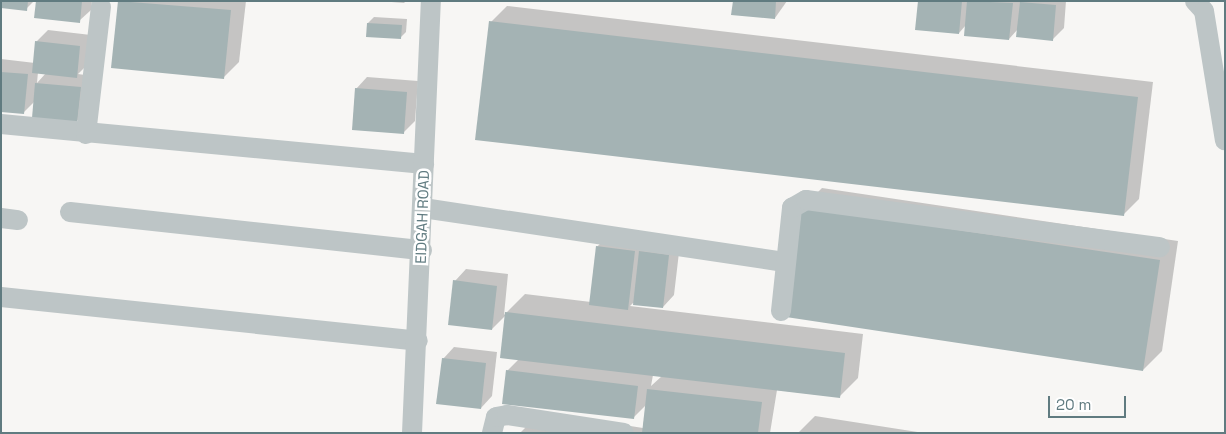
<!DOCTYPE html>
<html>
<head>
<meta charset="utf-8">
<style>
	body { margin:0 }
	#map { position:relative; width:1226px; height:434px; overflow:hidden; background:#f7f6f4; font-family:"Space Grotesk",sans-serif }
	div>[style] { position:absolute }
	.shadow>* { inset:0; background:#0003 }
	.building>* { inset:0; background:#a4b3b4 }
	.street>* { height:20px; margin:-10px; padding:0 10px; transform-origin:10px; border-radius:10px; background:#bdc5c6 }
	span { translate:-50% -50%; white-space:nowrap; text-align:center; line-height:1.15; -webkit-text-stroke:5px #fff; paint-order:stroke }
	.street-label { font-size:15px; color:#607b80 }
	.frame { position:absolute; inset:0; border:2px solid #607b80; pointer-events:none }
	.scale { position:absolute; left:1048px; top:396px; width:78px; height:22px; box-sizing:border-box; border:2px solid #607b80; border-top:0; padding-left:6px; font-size:15px; line-height:18px; white-space:nowrap; color:#607b80; -webkit-text-stroke:4px #fff; paint-order:stroke }
</style>
</head>
<body>
<div id="map">
	<div class="shadow">
		<div style="clip-path:polygon(1px 1px,34px 1px,26px 9px)"></div>
		<div style="clip-path:polygon(37px 1px,92px 1px,91px 10px,79px 21px)"></div>
		<div style="clip-path:polygon(119px 1px,246px 1px,239px 62px,223px 78px)"></div>
		<div style="clip-path:polygon(379px 1px,406px 1px,404px 3px)"></div>
		<div style="clip-path:polygon(734px 1px,787px 1px,775px 18px)"></div>
		<div style="clip-path:polygon(919px 1px,1066px 1px,1064px 28px,1053px 39px,1018px 29px,1009px 39px,966px 25px,959px 33px)"></div>
		<div style="clip-path:polygon(507px 6px,1153px 82px,1139px 199px,1123px 215px,491px 22px)"></div>
		<div style="clip-path:polygon(374px 17px,407px 19px,406px 32px,400px 38px,368px 36px,368px 23px)"></div>
		<div style="clip-path:polygon(evenodd,48px 30px,91px 35px,88px 64px,78px 74px,92px 76px,88px 110px,77px 121px,35px 101px,23px 113px,1px 111px,1px 59px,35px 63px,36px 42px,48px 30px,38px 72px,46px 73px,37px 83px,38px 72px)"></div>
		<div style="clip-path:polygon(367px 77px,418px 81px,415px 121px,403px 133px,356px 89px)"></div>
		<div style="clip-path:polygon(822px 188px,1178px 241px,1162px 351px,1143px 370px,803px 207px)"></div>
		<div style="clip-path:polygon(evenodd,608px 235px,680px 244px,674px 295px,663px 307px,633px 303px,630px 306px,863px 334px,858px 378px,839px 397px,777px 390px,770px 433px,520px 433px,541px 412px,643px 428px,646px 405px,633px 418px,507px 371px,519px 359px,506px 315px,492px 329px,455px 281px,466px 269px,508px 274px,504px 315px,525px 294px,591px 302px,597px 247px,608px 235px,653px 375px,662px 376px,651px 386px,653px 375px)"></div>
		<div style="clip-path:polygon(454px 347px,497px 352px,492px 396px,481px 408px,443px 359px)"></div>
		<div style="clip-path:polygon(815px 416px,924px 433px,798px 433px)"></div>
	</div>
	<div class="building">
		<div style="clip-path:polygon(1px 1px,28px 1px,27px 11px,1px 8px)"></div>
		<div style="clip-path:polygon(36px 1px,82px 1px,80px 23px,34px 18px)"></div>
		<div style="clip-path:polygon(118px 1px,231px 10px,224px 79px,111px 68px)"></div>
		<div style="clip-path:polygon(733px 1px,776px 1px,775px 19px,731px 15px)"></div>
		<div style="clip-path:polygon(918px 1px,962px 1px,959px 34px,915px 30px)"></div>
		<div style="clip-path:polygon(967px 1px,1013px 3px,1009px 40px,964px 36px)"></div>
		<div style="clip-path:polygon(1020px 2px,1056px 5px,1053px 41px,1016px 37px)"></div>
		<div style="clip-path:polygon(489px 21px,1138px 97px,1124px 216px,475px 140px)"></div>
		<div style="clip-path:polygon(367px 23px,402px 25px,401px 39px,366px 37px)"></div>
		<div style="clip-path:polygon(35px 41px,80px 46px,77px 78px,32px 73px)"></div>
		<div style="clip-path:polygon(1px 72px,28px 74px,24px 114px,1px 112px)"></div>
		<div style="clip-path:polygon(35px 83px,81px 87px,77px 123px,32px 118px)"></div>
		<div style="clip-path:polygon(355px 88px,407px 92px,404px 134px,352px 130px)"></div>
		<div style="clip-path:polygon(802px 207px,1160px 260px,1143px 371px,786px 317px)"></div>
		<div style="clip-path:polygon(596px 246px,635px 251px,628px 310px,589px 305px)"></div>
		<div style="clip-path:polygon(639px 251px,669px 255px,663px 308px,633px 305px)"></div>
		<div style="clip-path:polygon(453px 280px,497px 286px,492px 330px,448px 325px)"></div>
		<div style="clip-path:polygon(505px 312px,845px 353px,840px 398px,500px 358px)"></div>
		<div style="clip-path:polygon(442px 358px,486px 363px,481px 409px,436px 404px)"></div>
		<div style="clip-path:polygon(506px 370px,638px 386px,634px 419px,502px 404px)"></div>
		<div style="clip-path:polygon(647px 389px,762px 402px,758px 433px,642px 433px)"></div>
	</div>
	<div class="street">
		<div style="left:1195px;top:1px;width:13px;rotate:48deg"></div>
		<div style="left:1204px;top:11px;width:131px;rotate:80.8deg"></div>
		<div style="left:1px;top:124px;width:425px;rotate:5.4deg"></div>
		<div style="left:86px;top:134px;width:128px;rotate:-83.3deg"></div>
		<div style="left:423px;top:208px;width:367px;rotate:8.5deg"></div>
		<div style="left:70px;top:212px;width:354px;rotate:6.2deg"></div>
		<div style="left:1px;top:218px;width:17px;rotate:7deg"></div>
		<div style="left:1px;top:297px;width:419px;rotate:6deg"></div>
		<div style="left:781px;top:311px;width:104px;rotate:-83.9deg"></div>
		<div style="left:792px;top:208px;width:16px;rotate:-30deg"></div>
		<div style="left:806px;top:200px;width:357px;rotate:7.6deg"></div>
		<div style="left:412px;top:433px;width:432px;rotate:-87.5deg"></div>
		<div style="left:492px;top:433px;width:16px;rotate:-76deg"></div>
		<div style="left:496px;top:417px;width:11px;rotate:-10deg"></div>
		<div style="left:507px;top:415px;width:118px;rotate:8.7deg"></div>
	</div>
	<div class="street-label">
		<span style="left:422px;top:217px;rotate:-88deg">EIDGAH ROAD</span>
	</div>
	<div class="frame"></div>
	<div class="scale">20 m</div>
</div>
</body>
</html>
